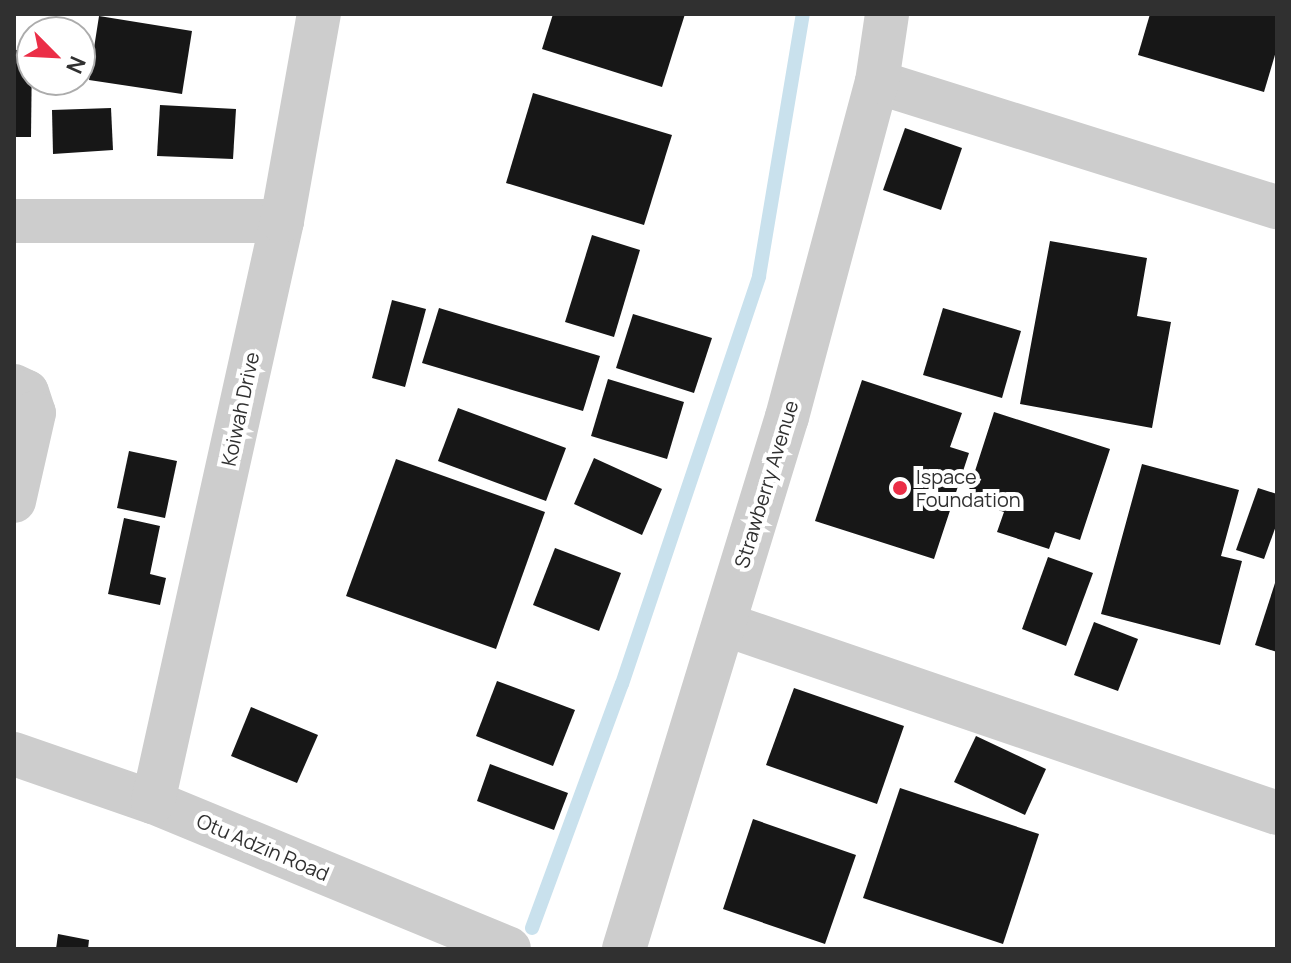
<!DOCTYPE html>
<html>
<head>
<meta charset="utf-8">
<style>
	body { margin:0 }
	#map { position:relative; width:1291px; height:963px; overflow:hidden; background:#fff; font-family:Manrope,sans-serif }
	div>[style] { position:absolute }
	.stream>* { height:14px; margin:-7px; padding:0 7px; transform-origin:7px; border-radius:7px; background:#c9e1ed }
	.building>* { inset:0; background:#171717 }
	.minor>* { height:44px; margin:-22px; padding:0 22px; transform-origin:22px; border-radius:22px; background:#cdcdcd }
	.dots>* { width:22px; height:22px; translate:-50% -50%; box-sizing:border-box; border:4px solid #fff; border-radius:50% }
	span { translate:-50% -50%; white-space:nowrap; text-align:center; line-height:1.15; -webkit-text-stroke:8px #fff; paint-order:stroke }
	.street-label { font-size:20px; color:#303030 }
	.poi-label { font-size:20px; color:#303030 }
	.left { translate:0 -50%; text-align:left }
	.frame { position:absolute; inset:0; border:16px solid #303030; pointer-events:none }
	.north { position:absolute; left:16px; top:16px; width:80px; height:80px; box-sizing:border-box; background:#fff; border:2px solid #acacac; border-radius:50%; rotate:114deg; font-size:22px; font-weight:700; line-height:32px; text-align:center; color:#303030 }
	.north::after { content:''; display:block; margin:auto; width:28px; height:36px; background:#eb2e47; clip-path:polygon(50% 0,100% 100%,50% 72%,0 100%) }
</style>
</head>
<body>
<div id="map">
	<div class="stream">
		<div style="left:532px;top:928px;width:260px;rotate:-69.8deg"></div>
		<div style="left:622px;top:684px;width:430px;rotate:-71.4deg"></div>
		<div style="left:759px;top:276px;width:266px;rotate:-80.5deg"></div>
	</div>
	<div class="building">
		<div style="clip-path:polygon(553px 14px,685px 14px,662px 87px,542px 49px)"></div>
		<div style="clip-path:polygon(1150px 14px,1277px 14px,1277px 48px,1264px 92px,1138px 55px)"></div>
		<div style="clip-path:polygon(99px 16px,192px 31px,182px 94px,89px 80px)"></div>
		<div style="clip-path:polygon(14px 50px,32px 50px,31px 137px,14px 137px)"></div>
		<div style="clip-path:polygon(533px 93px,672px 135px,644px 225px,506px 183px)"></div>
		<div style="clip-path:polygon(160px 105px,236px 109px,233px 159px,157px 156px)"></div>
		<div style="clip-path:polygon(111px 108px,113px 150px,53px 154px,52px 110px)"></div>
		<div style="clip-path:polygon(905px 128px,962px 148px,941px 210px,883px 190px)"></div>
		<div style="clip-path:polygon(592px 235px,640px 250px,614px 337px,565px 322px)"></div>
		<div style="clip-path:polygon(1050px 241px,1147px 258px,1137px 316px,1171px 322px,1152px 428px,1020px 404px)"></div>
		<div style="clip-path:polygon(392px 300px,426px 309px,405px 387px,372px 378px)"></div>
		<div style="clip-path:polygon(439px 308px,600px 356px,583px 411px,422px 363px)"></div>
		<div style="clip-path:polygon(943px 308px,1021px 331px,1002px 398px,923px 375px)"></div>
		<div style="clip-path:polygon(633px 314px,712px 338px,694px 393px,616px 368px)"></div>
		<div style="clip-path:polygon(608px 379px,684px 402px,667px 459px,591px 436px)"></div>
		<div style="clip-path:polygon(862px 380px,962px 413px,950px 447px,969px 453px,934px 559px,815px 521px)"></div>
		<div style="clip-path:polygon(458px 408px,566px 448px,546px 501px,438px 461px)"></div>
		<div style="clip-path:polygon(994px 412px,1110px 449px,1080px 540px,1055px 532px,1049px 549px,997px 532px,1004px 512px,966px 499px)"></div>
		<div style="clip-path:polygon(129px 451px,177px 461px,165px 518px,117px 508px)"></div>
		<div style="clip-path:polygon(594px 458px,662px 489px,642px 535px,574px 504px)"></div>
		<div style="clip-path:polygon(396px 459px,545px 512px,496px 649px,346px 596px)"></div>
		<div style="clip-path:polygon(1142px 464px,1239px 490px,1221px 556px,1242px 561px,1220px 645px,1101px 614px)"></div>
		<div style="clip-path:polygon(1258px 488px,1277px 494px,1277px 523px,1264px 559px,1236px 550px)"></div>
		<div style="clip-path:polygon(124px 518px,160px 526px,150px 574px,166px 578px,160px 605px,108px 594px)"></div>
		<div style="clip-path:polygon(555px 548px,621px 573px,599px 631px,533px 605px)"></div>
		<div style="clip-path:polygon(1048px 557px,1093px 573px,1066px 646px,1022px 629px)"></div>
		<div style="clip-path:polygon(1276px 580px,1277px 581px,1277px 652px,1255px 645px)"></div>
		<div style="clip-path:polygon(1094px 622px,1138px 639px,1118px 691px,1074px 675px)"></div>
		<div style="clip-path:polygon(497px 681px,575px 710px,553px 766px,476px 736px)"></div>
		<div style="clip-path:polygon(794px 688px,904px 726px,877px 804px,766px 765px)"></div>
		<div style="clip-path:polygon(251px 707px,318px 735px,297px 783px,231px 756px)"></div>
		<div style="clip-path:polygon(976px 736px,1046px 769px,1025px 815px,954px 782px)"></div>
		<div style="clip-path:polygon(490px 764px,568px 793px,554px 830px,477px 801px)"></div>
		<div style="clip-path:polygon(900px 788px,1039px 834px,1003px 944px,863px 898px)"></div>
		<div style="clip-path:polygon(753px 819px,856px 855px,825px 944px,723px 909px)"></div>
		<div style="clip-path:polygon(58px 934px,89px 940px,88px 949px,56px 949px)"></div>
	</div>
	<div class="minor">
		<div style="left:877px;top:82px;width:419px;rotate:17.4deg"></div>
		<div style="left:14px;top:221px;width:268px"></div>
		<div style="left:14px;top:386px;width:14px;rotate:25deg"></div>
		<div style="left:27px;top:392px;width:22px;rotate:72deg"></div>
		<div style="left:34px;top:413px;width:90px;rotate:102.8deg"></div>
		<div style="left:724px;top:624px;width:584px;rotate:18.87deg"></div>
		<div style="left:14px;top:754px;width:147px;rotate:19.1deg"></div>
		<div style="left:153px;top:802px;width:385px;rotate:22.4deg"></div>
		<div style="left:153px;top:802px;width:595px;rotate:-77.48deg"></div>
		<div style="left:282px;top:221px;width:210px;rotate:-79.9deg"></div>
		<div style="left:624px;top:949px;width:556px;rotate:-72.97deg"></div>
		<div style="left:787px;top:417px;width:347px;rotate:-75deg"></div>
		<div style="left:877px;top:82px;width:69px;rotate:-81.6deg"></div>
	</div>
	<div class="dots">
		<div style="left:900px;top:488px;background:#eb2e47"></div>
	</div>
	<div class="street-label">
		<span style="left:240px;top:409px;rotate:-78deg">Koiwah Drive</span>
		<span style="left:766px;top:484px;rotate:-73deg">Strawberry Avenue</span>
		<span style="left:263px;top:847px;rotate:23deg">Otu Adzin Road</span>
	</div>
	<div class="poi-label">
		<span class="left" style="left:916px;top:488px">Ispace<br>Foundation</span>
	</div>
	<div class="frame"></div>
	<div class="north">N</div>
</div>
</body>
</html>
